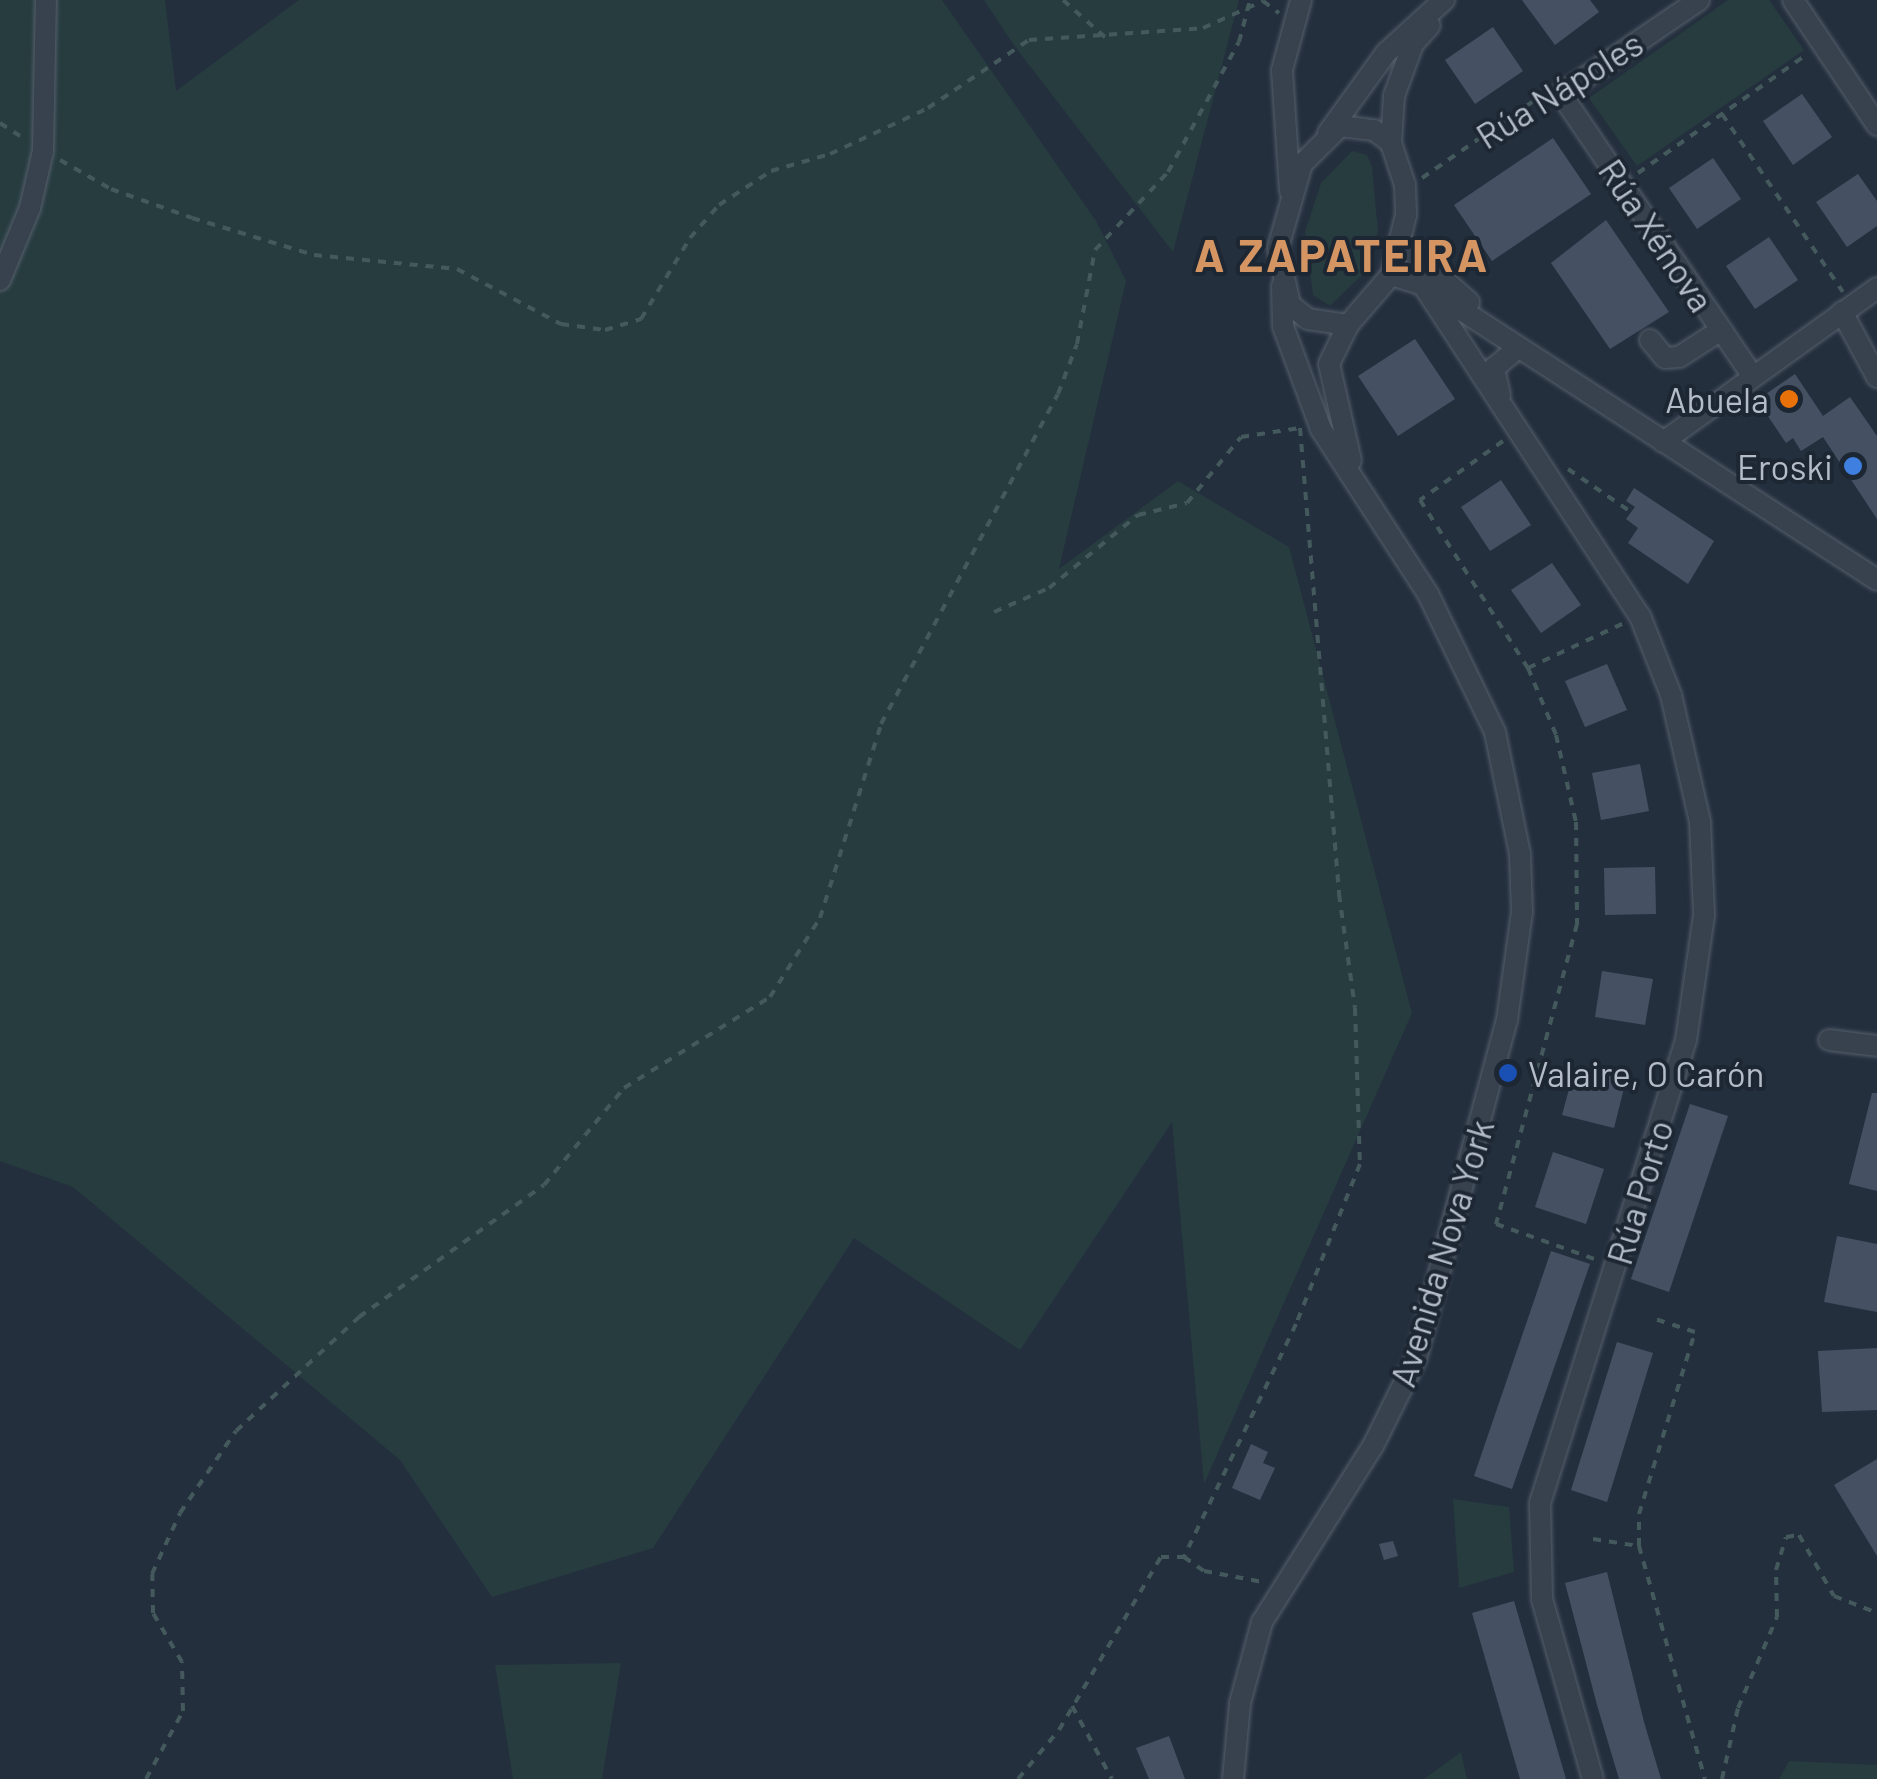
<!DOCTYPE html>
<html>
<head>
<meta charset="utf-8">
<style>
	body { margin:0 }
	#map { position:relative; width:1877px; height:1779px; overflow:hidden; background:#242f3e; font-family:Barlow,sans-serif }
	div>[style] { position:absolute }
	.green>* { inset:0; background:#263c3f }
	.building>* { inset:0; background:#455162 }
	.path>* { height:4px; margin-top:-2px; transform-origin:0; background:repeating-linear-gradient(90deg,#44595c 0 8px,transparent 0 16px) }
	.roads { filter:drop-shadow(0 0 2px #565f6c) drop-shadow(0 0 2px #565f6c) }
	.minor>* { height:20px; margin:-10px; padding:0 10px; transform-origin:10px; border-radius:10px; background:#38414e }
	.dots>* { width:28px; height:28px; translate:-50% -50%; box-sizing:border-box; border:5px solid #1d2633; border-radius:50% }
	span { translate:-50% -50%; white-space:nowrap; text-align:center; line-height:1.15; -webkit-text-stroke:8px #1d2633; paint-order:stroke }
	.street-label { font-size:35px; color:#b4bcc9 }
	.poi-label { font-size:35px; color:#b4bcc9 }
	.right { translate:-100% -50%; text-align:right }
	.left { translate:0 -50%; text-align:left }
	.district-label { font-size:45px; color:#d59563; font-weight:700; letter-spacing:2.5px }
</style>
</head>
<body>
<div id="map">
	<div class="green">
		<div style="clip-path:polygon(0 0,165px 0,176px 91px,299px 0,942px 0,1096px 221px,1126px 281px,1059px 569px,1178px 481px,1289px 547px,1412px 1013px,1204px 1484px,1172px 1122px,1020px 1350px,854px 1238px,653px 1548px,492px 1597px,400px 1460px,73px 1187px,0 1161px)"></div>
		<div style="clip-path:polygon(984px 0,1239px 0,1173px 252px,1013px 44px)"></div>
		<div style="clip-path:polygon(1728px 0,1769px 0,1804px 50px,1637px 166px,1589px 98px)"></div>
		<div style="clip-path:polygon(1352px 151px,1367px 155px,1372px 167px,1378px 232px,1362px 275px,1330px 306px,1313px 295px,1305px 232px,1321px 183px)"></div>
		<div style="clip-path:polygon(1453px 1499px,1509px 1507px,1514px 1572px,1459px 1588px)"></div>
		<div style="clip-path:polygon(621px 1663px,602px 1779px,513px 1779px,495px 1665px)"></div>
		<div style="clip-path:polygon(1461px 1752px,1467px 1779px,1424px 1779px)"></div>
		<div style="clip-path:polygon(1789px 1761px,1877px 1765px,1877px 1779px,1779px 1779px)"></div>
	</div>
	<div class="building">
		<div style="clip-path:polygon(1522px 0,1590px 0,1599px 12px,1555px 45px)"></div>
		<div style="clip-path:polygon(1493px 27px,1523px 71px,1475px 104px,1445px 60px)"></div>
		<div style="clip-path:polygon(1802px 94px,1832px 137px,1793px 165px,1763px 121px)"></div>
		<div style="clip-path:polygon(1553px 138px,1591px 194px,1492px 261px,1454px 205px)"></div>
		<div style="clip-path:polygon(1713px 158px,1741px 199px,1697px 229px,1669px 188px)"></div>
		<div style="clip-path:polygon(1858px 174px,1877px 201px,1877px 226px,1847px 247px,1816px 202px)"></div>
		<div style="clip-path:polygon(1606px 220px,1669px 312px,1610px 349px,1551px 263px)"></div>
		<div style="clip-path:polygon(1769px 237px,1798px 280px,1755px 309px,1726px 266px)"></div>
		<div style="clip-path:polygon(1415px 339px,1455px 399px,1398px 436px,1358px 376px)"></div>
		<div style="clip-path:polygon(1795px 374px,1823px 416px,1850px 397px,1877px 436px,1877px 519px,1823px 437px,1801px 451px,1793px 438px,1786px 443px,1757px 400px)"></div>
		<div style="clip-path:polygon(1501px 480px,1531px 525px,1490px 551px,1461px 507px)"></div>
		<div style="clip-path:polygon(1634px 488px,1714px 541px,1688px 584px,1628px 543px,1638px 528px,1626px 519px,1635px 507px,1626px 501px)"></div>
		<div style="clip-path:polygon(1552px 563px,1581px 605px,1541px 633px,1511px 590px)"></div>
		<div style="clip-path:polygon(1607px 664px,1627px 710px,1585px 727px,1565px 681px)"></div>
		<div style="clip-path:polygon(1640px 764px,1649px 811px,1601px 820px,1592px 773px)"></div>
		<div style="clip-path:polygon(1655px 867px,1656px 914px,1605px 915px,1604px 868px)"></div>
		<div style="clip-path:polygon(1602px 971px,1653px 979px,1645px 1025px,1595px 1017px)"></div>
		<div style="clip-path:polygon(1575px 1067px,1626px 1080px,1614px 1128px,1562px 1115px)"></div>
		<div style="clip-path:polygon(1872px 1093px,1877px 1093px,1877px 1191px,1849px 1184px)"></div>
		<div style="clip-path:polygon(1690px 1104px,1728px 1116px,1669px 1292px,1631px 1279px)"></div>
		<div style="clip-path:polygon(1553px 1152px,1604px 1169px,1586px 1224px,1535px 1207px)"></div>
		<div style="clip-path:polygon(1837px 1236px,1877px 1244px,1877px 1312px,1824px 1302px)"></div>
		<div style="clip-path:polygon(1551px 1251px,1590px 1264px,1512px 1489px,1474px 1476px)"></div>
		<div style="clip-path:polygon(1617px 1342px,1653px 1353px,1607px 1502px,1571px 1490px)"></div>
		<div style="clip-path:polygon(1877px 1348px,1877px 1410px,1822px 1412px,1818px 1351px)"></div>
		<div style="clip-path:polygon(1251px 1444px,1268px 1452px,1263px 1463px,1275px 1468px,1260px 1500px,1232px 1488px)"></div>
		<div style="clip-path:polygon(1877px 1459px,1877px 1556px,1834px 1485px)"></div>
		<div style="clip-path:polygon(1393px 1541px,1398px 1556px,1384px 1560px,1379px 1544px)"></div>
		<div style="clip-path:polygon(1607px 1572px,1644px 1722px,1661px 1779px,1619px 1779px,1597px 1705px,1565px 1583px)"></div>
		<div style="clip-path:polygon(1514px 1601px,1533px 1666px,1566px 1779px,1520px 1779px,1472px 1613px)"></div>
		<div style="clip-path:polygon(1169px 1736px,1185px 1779px,1149px 1779px,1136px 1748px)"></div>
	</div>
	<div class="path">
		<div style="left:1063px;top:0;width:57px;rotate:41.5deg"></div>
		<div style="left:1722px;top:114px;width:215px;rotate:55.8deg"></div>
		<div style="left:0;top:123px;width:31px;rotate:33deg"></div>
		<div style="left:60px;top:160px;width:59px;rotate:29.6deg"></div>
		<div style="left:111px;top:189px;width:86px;rotate:19.7deg"></div>
		<div style="left:192px;top:218px;width:127px;rotate:16.9deg"></div>
		<div style="left:314px;top:255px;width:144px;rotate:5.6deg"></div>
		<div style="left:457px;top:269px;width:118px;rotate:27.9deg"></div>
		<div style="left:561px;top:324px;width:44px;rotate:7.8deg"></div>
		<div style="left:605px;top:330px;width:38px;rotate:-17deg"></div>
		<div style="left:641px;top:319px;width:95px;rotate:-58.8deg"></div>
		<div style="left:690px;top:238px;width:44px;rotate:-48.7deg"></div>
		<div style="left:719px;top:205px;width:62px;rotate:-33.2deg"></div>
		<div style="left:771px;top:171px;width:61px;rotate:-16.1deg"></div>
		<div style="left:830px;top:154px;width:108px;rotate:-25.1deg"></div>
		<div style="left:928px;top:108px;width:122px;rotate:-34deg"></div>
		<div style="left:1029px;top:40px;width:174px;rotate:-3.9deg"></div>
		<div style="left:1203px;top:28px;width:66px;rotate:-24.2deg"></div>
		<div style="left:1263px;top:1px;width:20px;rotate:37deg"></div>
		<div style="left:1638px;top:173px;width:205px;rotate:-35.1deg"></div>
		<div style="left:1422px;top:178px;width:145px;rotate:-34.6deg"></div>
		<div style="left:1503px;top:441px;width:102px;rotate:144.6deg"></div>
		<div style="left:1420px;top:500px;width:200px;rotate:57.3deg"></div>
		<div style="left:1528px;top:668px;width:73px;rotate:67.3deg"></div>
		<div style="left:1556px;top:735px;width:89px;rotate:77.1deg"></div>
		<div style="left:1576px;top:822px;width:102px;rotate:89.4deg"></div>
		<div style="left:1577px;top:924px;width:311px;rotate:105.1deg"></div>
		<div style="left:1496px;top:1224px;width:107px;rotate:19.6deg"></div>
		<div style="left:1568px;top:469px;width:76px;rotate:34.3deg"></div>
		<div style="left:994px;top:612px;width:60px;rotate:-23.6deg"></div>
		<div style="left:1049px;top:588px;width:115px;rotate:-39.4deg"></div>
		<div style="left:1138px;top:515px;width:50px;rotate:-13.8deg"></div>
		<div style="left:1187px;top:503px;width:85px;rotate:-50.7deg"></div>
		<div style="left:1241px;top:437px;width:60px;rotate:-8.7deg"></div>
		<div style="left:1300px;top:428px;width:468px;rotate:85.2deg"></div>
		<div style="left:1339px;top:894px;width:115px;rotate:82deg"></div>
		<div style="left:1355px;top:1008px;width:156px;rotate:88.2deg"></div>
		<div style="left:1360px;top:1164px;width:172px;rotate:111.8deg"></div>
		<div style="left:1296px;top:1324px;width:259px;rotate:115.7deg"></div>
		<div style="left:1528px;top:668px;width:104px;rotate:-25.1deg"></div>
		<div style="left:1593px;top:1539px;width:47px;rotate:8.7deg"></div>
		<div style="left:1639px;top:1546px;width:242px;rotate:74.2deg"></div>
		<div style="left:1639px;top:1546px;width:32px;rotate:-90deg"></div>
		<div style="left:1639px;top:1514px;width:190px;rotate:-72.9deg"></div>
		<div style="left:1695px;top:1332px;width:42px;rotate:-162deg"></div>
		<div style="left:1072px;top:1706px;width:83px;rotate:61.3deg"></div>
		<div style="left:146px;top:1779px;width:77px;rotate:-61.4deg"></div>
		<div style="left:183px;top:1711px;width:49px;rotate:-91.2deg"></div>
		<div style="left:182px;top:1662px;width:57px;rotate:-120.6deg"></div>
		<div style="left:153px;top:1613px;width:39px;rotate:-91deg"></div>
		<div style="left:152px;top:1574px;width:67px;rotate:-65.3deg"></div>
		<div style="left:180px;top:1513px;width:99px;rotate:-55.7deg"></div>
		<div style="left:236px;top:1431px;width:168px;rotate:-42.8deg"></div>
		<div style="left:359px;top:1317px;width:227px;rotate:-35.5deg"></div>
		<div style="left:544px;top:1185px;width:126px;rotate:-50.5deg"></div>
		<div style="left:624px;top:1088px;width:172px;rotate:-31.9deg"></div>
		<div style="left:770px;top:997px;width:93px;rotate:-57.7deg"></div>
		<div style="left:820px;top:918px;width:203px;rotate:-72.5deg"></div>
		<div style="left:881px;top:724px;width:374px;rotate:-61.8deg"></div>
		<div style="left:1058px;top:394px;width:53px;rotate:-69.2deg"></div>
		<div style="left:1077px;top:344px;width:96px;rotate:-79.2deg"></div>
		<div style="left:1095px;top:250px;width:107px;rotate:-46.9deg"></div>
		<div style="left:1168px;top:172px;width:148px;rotate:-61.4deg"></div>
		<div style="left:1239px;top:42px;width:43px;rotate:-75.3deg"></div>
		<div style="left:1018px;top:1779px;width:64px;rotate:-50.1deg"></div>
		<div style="left:1059px;top:1730px;width:201px;rotate:-59.5deg"></div>
		<div style="left:1161px;top:1557px;width:23px"></div>
		<div style="left:1184px;top:1557px;width:24px;rotate:35deg"></div>
		<div style="left:1204px;top:1571px;width:60px;rotate:10.6deg"></div>
		<div style="left:1722px;top:1779px;width:73px;rotate:-77.3deg"></div>
		<div style="left:1738px;top:1708px;width:99px;rotate:-66.8deg"></div>
		<div style="left:1777px;top:1617px;width:47px;rotate:-91.2deg"></div>
		<div style="left:1776px;top:1570px;width:34px;rotate:-73deg"></div>
		<div style="left:1786px;top:1537px;width:13px;rotate:-9deg"></div>
		<div style="left:1799px;top:1535px;width:70px;rotate:60.2deg"></div>
		<div style="left:1834px;top:1596px;width:46px;rotate:21.6deg"></div>
	</div>
	<div class="roads">
		<div class="minor">
			<div style="left:1699px;top:0;width:167px;rotate:145.7deg"></div>
			<div style="left:1561px;top:94px;width:341px;rotate:55.8deg"></div>
			<div style="left:1793px;top:0;width:151px;rotate:56.1deg"></div>
			<div style="left:1340px;top:126px;width:34px;rotate:7deg"></div>
			<div style="left:1374px;top:130px;width:21px;rotate:37deg"></div>
			<div style="left:1391px;top:143px;width:44px;rotate:71.6deg"></div>
			<div style="left:1405px;top:185px;width:30px;rotate:88deg"></div>
			<div style="left:1406px;top:215px;width:62px;rotate:104deg"></div>
			<div style="left:1391px;top:275px;width:66px;rotate:130.7deg"></div>
			<div style="left:1348px;top:325px;width:40px;rotate:-171.5deg"></div>
			<div style="left:1308px;top:319px;width:23px;rotate:-142deg"></div>
			<div style="left:1290px;top:305px;width:58px;rotate:-101.9deg"></div>
			<div style="left:1278px;top:248px;width:87px;rotate:-74.1deg"></div>
			<div style="left:1302px;top:164px;width:54px;rotate:-45deg"></div>
			<div style="left:1328px;top:133px;width:99px;rotate:-54.1deg"></div>
			<div style="left:1386px;top:53px;width:79px;rotate:-42.4deg"></div>
			<div style="left:1391px;top:143px;width:47px;rotate:-86.3deg"></div>
			<div style="left:1394px;top:96px;width:55px;rotate:-69.9deg"></div>
			<div style="left:1413px;top:44px;width:25px;rotate:-48deg"></div>
			<div style="left:1290px;top:191px;width:121px;rotate:-93.8deg"></div>
			<div style="left:1282px;top:70px;width:73px;rotate:-74.8deg"></div>
			<div style="left:1401px;top:242px;width:91px;rotate:41.4deg"></div>
			<div style="left:1391px;top:275px;width:34px;rotate:17deg"></div>
			<div style="left:1423px;top:285px;width:541px;rotate:33.01deg"></div>
			<div style="left:0;top:280px;width:78px;rotate:-67.4deg"></div>
			<div style="left:30px;top:208px;width:58px;rotate:-77.2deg"></div>
			<div style="left:43px;top:151px;width:151px;rotate:-88.9deg"></div>
			<div style="left:1423px;top:285px;width:396px;rotate:56.8deg"></div>
			<div style="left:1640px;top:616px;width:85px;rotate:68.6deg"></div>
			<div style="left:1671px;top:695px;width:130px;rotate:77.1deg"></div>
			<div style="left:1700px;top:822px;width:93px;rotate:87.5deg"></div>
			<div style="left:1704px;top:915px;width:126px;rotate:98.2deg"></div>
			<div style="left:1686px;top:1040px;width:485px;rotate:107.5deg"></div>
			<div style="left:1540px;top:1503px;width:96px;rotate:88.8deg"></div>
			<div style="left:1542px;top:1599px;width:187px;rotate:74.2deg"></div>
			<div style="left:1842px;top:312px;width:74px;rotate:61.7deg"></div>
			<div style="left:1348px;top:325px;width:43px;rotate:116deg"></div>
			<div style="left:1329px;top:364px;width:99px;rotate:77.2deg"></div>
			<div style="left:1650px;top:340px;width:23px;rotate:50deg"></div>
			<div style="left:1665px;top:358px;width:14px;rotate:-4deg"></div>
			<div style="left:1679px;top:357px;width:50px;rotate:-32.7deg"></div>
			<div style="left:1500px;top:395px;width:28px;rotate:-103deg"></div>
			<div style="left:1494px;top:368px;width:31px;rotate:-40deg"></div>
			<div style="left:1663px;top:442px;width:264px;rotate:-35.7deg"></div>
			<div style="left:1829px;top:1040px;width:48px;rotate:7.1deg"></div>
			<div style="left:1233px;top:1779px;width:76px;rotate:-84.7deg"></div>
			<div style="left:1240px;top:1703px;width:84px;rotate:-74.8deg"></div>
			<div style="left:1262px;top:1622px;width:208px;rotate:-57.8deg"></div>
			<div style="left:1373px;top:1446px;width:97px;rotate:-63.7deg"></div>
			<div style="left:1416px;top:1359px;width:351px;rotate:-75deg"></div>
			<div style="left:1507px;top:1020px;width:109px;rotate:-82.1deg"></div>
			<div style="left:1522px;top:912px;width:58px;rotate:-92deg"></div>
			<div style="left:1520px;top:854px;width:125px;rotate:-101.6deg"></div>
			<div style="left:1495px;top:732px;width:153px;rotate:-115.9deg"></div>
			<div style="left:1428px;top:594px;width:197px;rotate:-123deg"></div>
			<div style="left:1321px;top:429px;width:110px;rotate:-110.3deg"></div>
			<div style="left:1283px;top:326px;width:40px;rotate:-91.4deg"></div>
		</div>
	</div>
	<div class="dots">
		<div style="left:1789px;top:399px;background:#e8710a"></div>
		<div style="left:1853px;top:466px;background:#3f7fe0"></div>
		<div style="left:1508px;top:1073px;background:#1a4fb4"></div>
	</div>
	<div class="street-label">
		<span style="left:1559px;top:89px;rotate:-32deg">Rúa Nápoles</span>
		<span style="left:1657px;top:235px;rotate:56deg">Rúa Xénova</span>
		<span style="left:1639px;top:1192px;rotate:-73deg">Rúa Porto</span>
		<span style="left:1441px;top:1253px;rotate:-73deg">Avenida Nova York</span>
	</div>
	<div class="poi-label">
		<span class="right" style="left:1769px;top:399px">Abuela</span>
		<span class="right" style="left:1833px;top:466px">Eroski</span>
		<span class="left" style="left:1528px;top:1073px">Valaire, O Carón</span>
	</div>
	<div class="district-label">
		<span style="left:1342px;top:255px">A ZAPATEIRA</span>
	</div>
</div>
</body>
</html>
